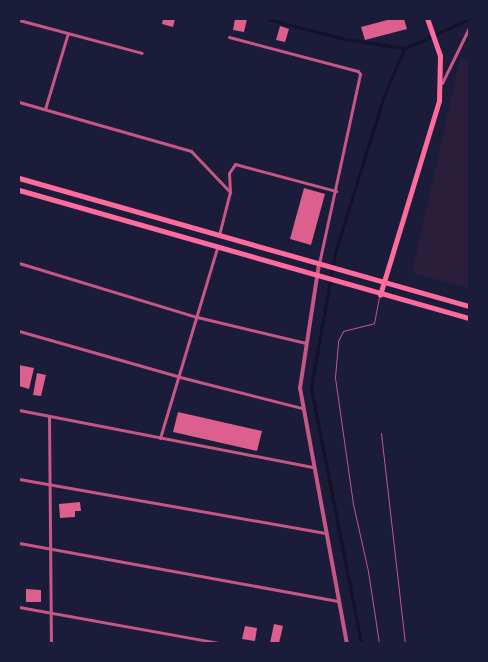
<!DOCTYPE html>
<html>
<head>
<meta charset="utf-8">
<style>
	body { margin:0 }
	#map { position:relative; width:488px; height:662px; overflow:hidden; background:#1b1b3a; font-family:Georgia,serif }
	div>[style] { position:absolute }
	.green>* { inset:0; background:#2a1e3b }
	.stream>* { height:2.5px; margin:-1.25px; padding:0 1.25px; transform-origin:1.25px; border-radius:1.25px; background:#12122b }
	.building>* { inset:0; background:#dd5f8e }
	.service>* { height:1px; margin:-0.5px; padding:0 0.5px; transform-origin:0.5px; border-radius:0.5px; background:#c65784 }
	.minor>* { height:3px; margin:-1.5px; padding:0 1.5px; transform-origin:1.5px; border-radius:1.5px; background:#c65784 }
	.tertiary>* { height:4px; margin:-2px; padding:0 2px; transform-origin:2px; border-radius:2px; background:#c65784 }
	.secondary>* { height:4.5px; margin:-2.25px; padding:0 2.25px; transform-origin:2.25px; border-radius:2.25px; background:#ff6b9d }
	.trunk>* { height:5px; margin:-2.5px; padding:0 2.5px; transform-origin:2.5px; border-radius:2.5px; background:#ff6b9d }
	span { translate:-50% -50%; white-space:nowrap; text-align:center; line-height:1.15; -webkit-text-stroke:5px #1b1b3a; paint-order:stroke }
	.frame { position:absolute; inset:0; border:20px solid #1b1b3a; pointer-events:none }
</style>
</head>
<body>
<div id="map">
	<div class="green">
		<div style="clip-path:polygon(469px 58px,469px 288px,412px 273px,460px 59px)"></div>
	</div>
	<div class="stream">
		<div style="left:268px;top:19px;width:75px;rotate:14.6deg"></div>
		<div style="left:341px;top:38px;width:63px;rotate:9.2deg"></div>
		<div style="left:361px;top:643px;width:261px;rotate:-101.1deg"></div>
		<div style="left:311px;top:387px;width:136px;rotate:-79.8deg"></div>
		<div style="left:335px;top:253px;width:164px;rotate:-72.7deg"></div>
		<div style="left:384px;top:96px;width:51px;rotate:-66.9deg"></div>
		<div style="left:404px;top:49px;width:72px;rotate:-24.8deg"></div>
	</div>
	<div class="building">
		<div style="clip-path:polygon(163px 19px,175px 19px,173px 27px,162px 24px)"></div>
		<div style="clip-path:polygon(235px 19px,247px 19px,244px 32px,233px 30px)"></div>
		<div style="clip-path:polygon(391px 19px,404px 19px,407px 29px,365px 40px,361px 27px)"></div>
		<div style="clip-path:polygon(280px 26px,289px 29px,285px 42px,276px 40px)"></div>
		<div style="clip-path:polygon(304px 188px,325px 194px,311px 245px,290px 239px)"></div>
		<div style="clip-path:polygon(19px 365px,34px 368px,29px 389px,19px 386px)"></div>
		<div style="clip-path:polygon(37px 373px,46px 375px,41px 396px,33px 395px)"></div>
		<div style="clip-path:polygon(178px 412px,262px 431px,257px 451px,173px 432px)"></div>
		<div style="clip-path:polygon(80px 502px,81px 511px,75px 511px,75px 517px,60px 518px,59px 504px)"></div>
		<div style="clip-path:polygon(26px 589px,41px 590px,41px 602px,26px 602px)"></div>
		<div style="clip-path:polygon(274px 624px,283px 626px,279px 643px,270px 643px)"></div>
		<div style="clip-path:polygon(245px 626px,257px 628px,255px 641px,242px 639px)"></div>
	</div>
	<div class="service">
		<div style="left:381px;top:433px;width:211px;rotate:83.5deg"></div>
		<div style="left:379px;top:643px;width:73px;rotate:-98.7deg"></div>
		<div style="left:368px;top:571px;width:69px;rotate:-102.6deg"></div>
		<div style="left:353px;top:504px;width:128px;rotate:-98.1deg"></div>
		<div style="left:335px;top:377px;width:36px;rotate:-85deg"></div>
		<div style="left:338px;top:341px;width:11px;rotate:-63deg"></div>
		<div style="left:343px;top:331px;width:32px;rotate:-14deg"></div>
		<div style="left:374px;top:323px;width:26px;rotate:-79deg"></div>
	</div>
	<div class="minor">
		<div style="left:19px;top:20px;width:127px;rotate:15deg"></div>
		<div style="left:229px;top:37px;width:133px;rotate:14.8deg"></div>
		<div style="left:358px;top:71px;width:4px;rotate:56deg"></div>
		<div style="left:360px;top:74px;width:194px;rotate:102.2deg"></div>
		<div style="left:442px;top:83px;width:61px;rotate:-63.9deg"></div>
		<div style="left:19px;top:102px;width:179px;rotate:15.9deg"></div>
		<div style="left:191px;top:151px;width:57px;rotate:46.4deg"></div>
		<div style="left:45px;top:109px;width:79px;rotate:-73.2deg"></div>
		<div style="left:219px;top:235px;width:44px;rotate:-75.7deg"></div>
		<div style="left:230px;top:192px;width:19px;rotate:-93deg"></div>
		<div style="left:229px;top:173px;width:11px;rotate:-56deg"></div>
		<div style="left:235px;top:164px;width:105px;rotate:15deg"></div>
		<div style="left:19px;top:263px;width:186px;rotate:16.9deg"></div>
		<div style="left:197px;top:317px;width:112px;rotate:13.4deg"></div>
		<div style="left:19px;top:331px;width:167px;rotate:15.9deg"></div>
		<div style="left:180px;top:377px;width:126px;rotate:14.3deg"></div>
		<div style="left:19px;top:410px;width:299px;rotate:11deg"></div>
		<div style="left:49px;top:416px;width:227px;rotate:89.5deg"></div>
		<div style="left:160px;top:438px;width:198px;rotate:-73.3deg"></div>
		<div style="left:19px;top:479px;width:311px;rotate:10deg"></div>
		<div style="left:19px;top:543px;width:324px;rotate:10.3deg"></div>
		<div style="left:19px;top:607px;width:204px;rotate:10.2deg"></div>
	</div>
	<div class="tertiary">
		<div style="left:319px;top:264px;width:125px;rotate:98.7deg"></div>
		<div style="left:300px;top:388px;width:259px;rotate:79.6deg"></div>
	</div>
	<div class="secondary">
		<div style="left:380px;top:295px;width:203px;rotate:-73.1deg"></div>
		<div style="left:439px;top:101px;width:45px;rotate:-88.7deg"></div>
		<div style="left:440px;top:56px;width:39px;rotate:-109deg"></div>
	</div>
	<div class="trunk">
		<div style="left:19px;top:178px;width:468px;rotate:15.9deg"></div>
		<div style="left:19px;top:190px;width:468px;rotate:15.9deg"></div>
	</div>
	<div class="frame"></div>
</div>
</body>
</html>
